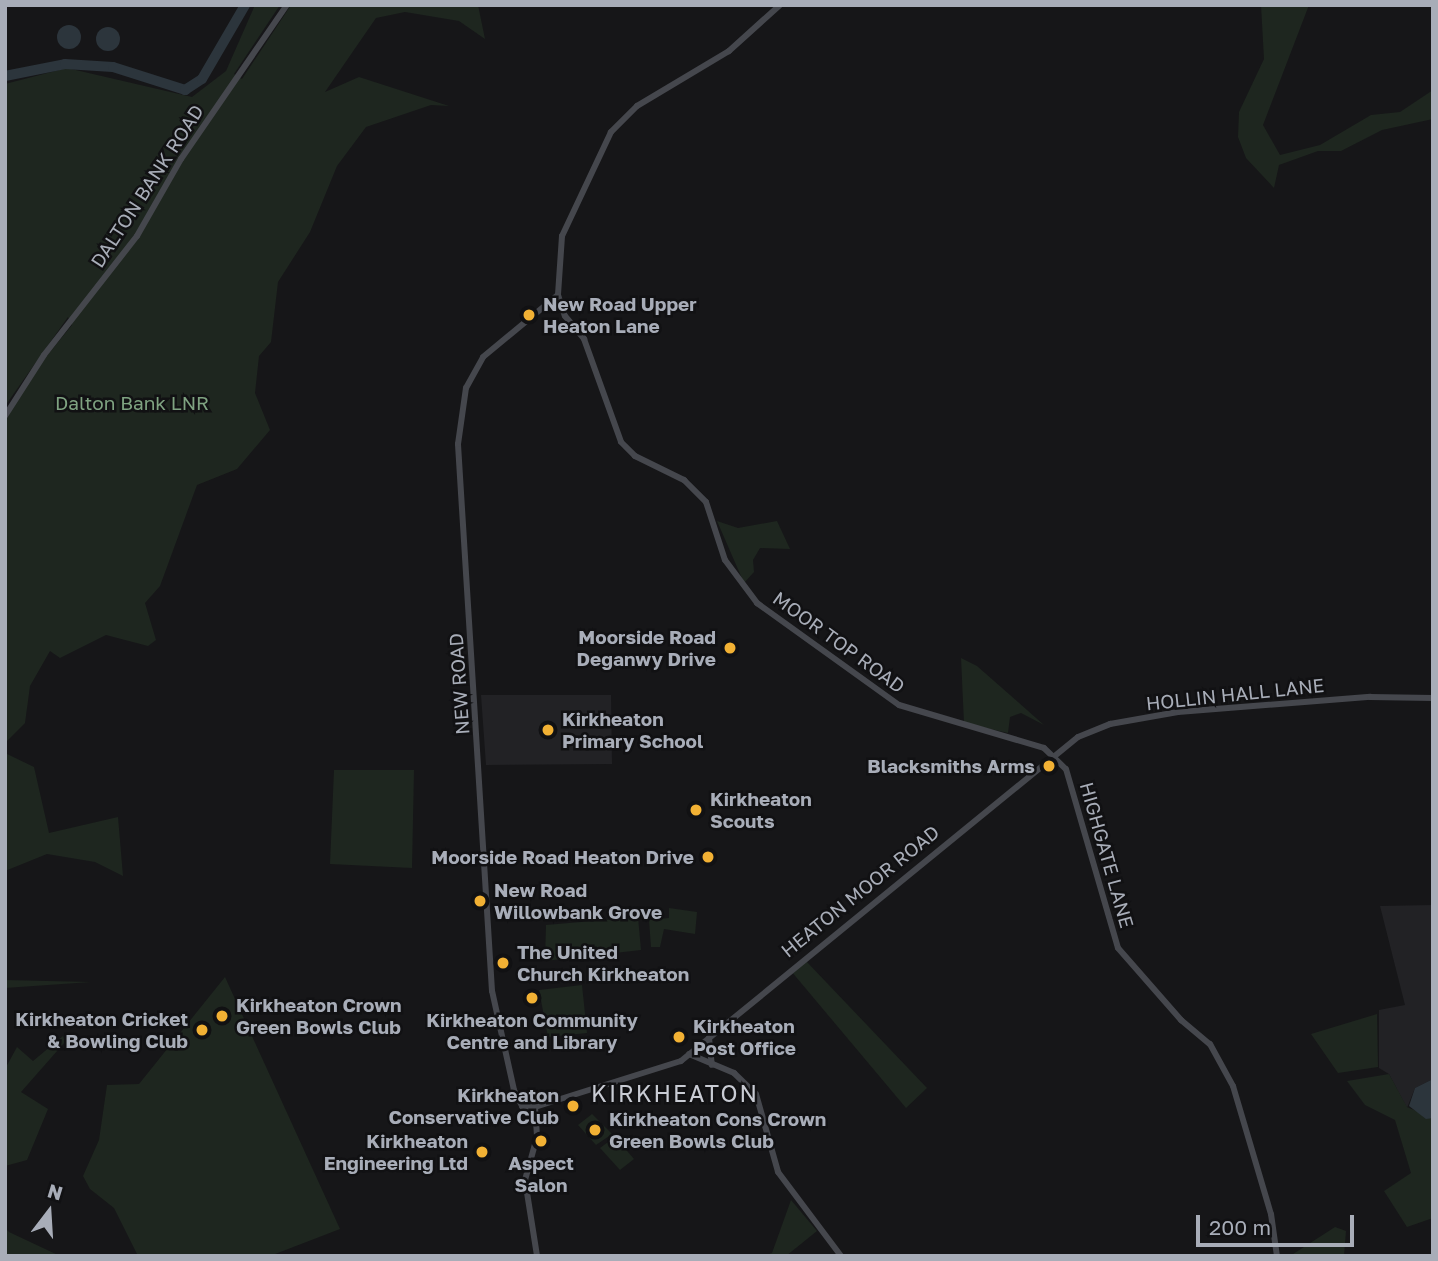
<!DOCTYPE html>
<html>
<head>
<meta charset="utf-8">
<style>
	body { margin:0 }
	#map { position:relative; width:1438px; height:1261px; overflow:hidden; background:#161618; font-family:"Golos Text",sans-serif }
	div>[style] { position:absolute }
	.built>* { inset:0; background:#222225 }
	.green>* { inset:0; background:#1e261f }
	.water>* { inset:0; background:#2c353c }
	.round { border-radius:50% }
	.river>* { height:10px; margin:-5px; padding:0 5px; transform-origin:5px; border-radius:5px; background:#2c353c }
	.secondary>* { height:6px; margin:-3px; padding:0 3px; transform-origin:3px; border-radius:3px; background:#45474d }
	.dots>* { width:19px; height:19px; translate:-50% -50%; box-sizing:border-box; border:4px solid #111113; border-radius:50% }
	span { translate:-50% -50%; white-space:nowrap; text-align:center; line-height:1.15; -webkit-text-stroke:5px #111113; paint-order:stroke }
	.street-label { font-size:19px; color:#a8adb8 }
	.poi-label { font-size:19px; color:#a8adb8; font-weight:700 }
	.left { translate:0 -50%; text-align:left }
	.right { translate:-100% -50%; text-align:right }
	.park-label { font-size:19px; color:#7fa381 }
	.quarter-label { font-size:23px; color:#c9ccd4; letter-spacing:2px }
	.frame { position:absolute; inset:0; border:7px solid #a8adb8; pointer-events:none }
	.north { position:absolute; left:14px; top:1177px; width:70px; height:70px; -webkit-text-stroke:5px #111113; paint-order:stroke; rotate:17deg; font-size:19px; font-weight:700; line-height:28px; text-align:center; color:#a8adb8 }
	.north::after { content:''; display:block; margin:auto; width:24px; height:32px; background:#a8adb8; clip-path:polygon(50% 0,100% 100%,50% 72%,0 100%) }
	.scale { position:absolute; left:1196px; top:1215px; width:158px; height:32px; box-sizing:border-box; border:4px solid #a8adb8; border-top:0; padding-left:9px; font-size:21px; line-height:24px; white-space:nowrap; color:#a8adb8; -webkit-text-stroke:5px #111113; paint-order:stroke }
</style>
</head>
<body>
<div id="map">
	<div class="built">
		<div style="clip-path:polygon(481px 695px,611px 695px,612px 764px,486px 765px)"></div>
		<div style="clip-path:polygon(1433px 905px,1433px 1079px,1415px 1088px,1407px 1108px,1389px 1074px,1379px 1068px,1379px 1010px,1405px 1005px,1380px 906px)"></div>
	</div>
	<div class="green">
		<div style="clip-path:polygon(255px 5px,280px 5px,234px 74px,242px 79px,291px 5px,478px 5px,485px 39px,459px 21px,405px 12px,376px 18px,325px 92px,359px 77px,449px 106px,431px 105px,366px 127px,337px 166px,310px 232px,278px 282px,271px 342px,259px 356px,255px 393px,270px 430px,237px 469px,197px 485px,160px 586px,145px 603px,156px 640px,148px 646px,106px 635px,60px 658px,50px 651px,30px 686px,25px 723px,5px 743px,5px 422px,28px 379px,72px 325px,68px 317px,5px 406px,5px 84px,67px 68px,192px 97px,226px 71px)"></div>
		<div style="clip-path:polygon(1261px 5px,1309px 5px,1263px 125px,1280px 155px,1320px 145px,1371px 115px,1400px 112px,1433px 90px,1433px 119px,1382px 130px,1341px 151px,1318px 151px,1279px 165px,1274px 188px,1246px 158px,1238px 137px,1239px 112px,1264px 59px)"></div>
		<div style="clip-path:polygon(717px 521px,738px 528px,777px 521px,790px 549px,760px 548px,753px 560px,754px 572px,744px 583px)"></div>
		<div style="clip-path:polygon(961px 658px,977px 666px,1044px 725px,1021px 713px,1010px 717px,1008px 733px,964px 723px)"></div>
		<div style="clip-path:polygon(5px 753px,34px 767px,49px 833px,118px 817px,123px 876px,95px 862px,47px 854px,5px 871px)"></div>
		<div style="clip-path:polygon(334px 770px,414px 770px,412px 868px,330px 864px)"></div>
		<div style="clip-path:polygon(669px 908px,697px 912px,695px 934px,664px 929px,660px 947px,651px 947px,649px 920px,669px 918px)"></div>
		<div style="clip-path:polygon(638px 917px,641px 950px,545px 961px,546px 925px)"></div>
		<div style="clip-path:polygon(806px 961px,927px 1088px,906px 1108px,791px 971px)"></div>
		<div style="clip-path:polygon(225px 977px,340px 1229px,270px 1256px,138px 1256px,114px 1208px,90px 1189px,83px 1176px,99px 1140px,107px 1085px,139px 1084px)"></div>
		<div style="clip-path:polygon(5px 980px,91px 982px,5px 988px)"></div>
		<div style="clip-path:polygon(582px 985px,587px 1033px,548px 1037px,539px 990px)"></div>
		<div style="clip-path:polygon(1377px 1014px,1378px 1067px,1338px 1073px,1311px 1034px)"></div>
		<div style="clip-path:polygon(63px 1036px,65px 1042px,21px 1092px,48px 1109px,27px 1160px,5px 1166px,5px 1069px,17px 1047px,33px 1061px)"></div>
		<div style="clip-path:polygon(1389px 1074px,1407px 1107px,1433px 1118px,1433px 1218px,1407px 1227px,1384px 1191px,1411px 1173px,1395px 1120px,1365px 1105px,1347px 1081px)"></div>
		<div style="clip-path:polygon(592px 1114px,612px 1134px,596px 1145px,578px 1125px)"></div>
		<div style="clip-path:polygon(615px 1137px,634px 1159px,620px 1170px,600px 1148px)"></div>
		<div style="clip-path:polygon(791px 1200px,817px 1231px,786px 1256px,763px 1256px,772px 1253px)"></div>
		<div style="clip-path:polygon(1335px 1227px,1346px 1231px,1344px 1256px,1290px 1256px)"></div>
		<div style="clip-path:polygon(5px 1228px,9px 1232px,60px 1256px,5px 1256px)"></div>
	</div>
	<div class="water">
		<div class="round" style="left:57px;top:25px;width:24px;height:24px"></div>
		<div class="round" style="left:96px;top:27px;width:24px;height:24px"></div>
		<div style="clip-path:polygon(1433px 1079px,1433px 1118px,1426px 1119px,1409px 1106px,1415px 1088px)"></div>
	</div>
	<div class="river">
		<div style="left:5px;top:76px;width:61px;rotate:-11.3deg"></div>
		<div style="left:65px;top:64px;width:48px;rotate:3.6deg"></div>
		<div style="left:113px;top:67px;width:76px;rotate:17.7deg"></div>
		<div style="left:185px;top:90px;width:20px;rotate:-33deg"></div>
		<div style="left:202px;top:79px;width:86px;rotate:-59.8deg"></div>
	</div>
	<div class="secondary">
		<div style="left:780px;top:5px;width:69px;rotate:138deg"></div>
		<div style="left:729px;top:51px;width:107px;rotate:149.1deg"></div>
		<div style="left:637px;top:106px;width:37px;rotate:135deg"></div>
		<div style="left:611px;top:132px;width:115px;rotate:115.2deg"></div>
		<div style="left:562px;top:236px;width:59px;rotate:93.9deg"></div>
		<div style="left:558px;top:295px;width:22px;rotate:72deg"></div>
		<div style="left:565px;top:316px;width:30px;rotate:50deg"></div>
		<div style="left:584px;top:339px;width:109px;rotate:70.2deg"></div>
		<div style="left:621px;top:442px;width:20px;rotate:45deg"></div>
		<div style="left:635px;top:456px;width:55px;rotate:26.1deg"></div>
		<div style="left:684px;top:480px;width:31px;rotate:45deg"></div>
		<div style="left:706px;top:502px;width:61px;rotate:71.9deg"></div>
		<div style="left:725px;top:560px;width:54px;rotate:53.3deg"></div>
		<div style="left:757px;top:603px;width:175px;rotate:35.7deg"></div>
		<div style="left:899px;top:705px;width:151px;rotate:16.5deg"></div>
		<div style="left:1044px;top:748px;width:30px;rotate:44deg"></div>
		<div style="left:1066px;top:769px;width:186px;rotate:73.8deg"></div>
		<div style="left:1118px;top:948px;width:96px;rotate:48.8deg"></div>
		<div style="left:1181px;top:1020px;width:38px;rotate:40deg"></div>
		<div style="left:1210px;top:1044px;width:48px;rotate:61.3deg"></div>
		<div style="left:1233px;top:1086px;width:134px;rotate:73.5deg"></div>
		<div style="left:1271px;top:1214px;width:42px;rotate:81.9deg"></div>
		<div style="left:5px;top:416px;width:72px;rotate:-57.4deg"></div>
		<div style="left:44px;top:355px;width:151px;rotate:-52deg"></div>
		<div style="left:137px;top:236px;width:89px;rotate:-60.3deg"></div>
		<div style="left:181px;top:159px;width:187px;rotate:-55.5deg"></div>
		<div style="left:709px;top:1038px;width:27px;rotate:84deg"></div>
		<div style="left:689px;top:1054px;width:49px;rotate:22.9deg"></div>
		<div style="left:734px;top:1073px;width:30px;rotate:44deg"></div>
		<div style="left:756px;top:1094px;width:81px;rotate:74.2deg"></div>
		<div style="left:778px;top:1172px;width:105px;rotate:53.1deg"></div>
		<div style="left:535px;top:1107px;width:153px;rotate:-17.5deg"></div>
		<div style="left:681px;top:1061px;width:512px;rotate:-39.22deg"></div>
		<div style="left:1078px;top:737px;width:35px;rotate:-22deg"></div>
		<div style="left:1110px;top:724px;width:69px;rotate:-10deg"></div>
		<div style="left:1178px;top:712px;width:193px;rotate:-4.5deg"></div>
		<div style="left:1370px;top:697px;width:63px;rotate:0.9deg"></div>
		<div style="left:535px;top:1107px;width:13px;rotate:-176deg"></div>
		<div style="left:522px;top:1106px;width:18px;rotate:-117deg"></div>
		<div style="left:514px;top:1090px;width:101px;rotate:-102.5deg"></div>
		<div style="left:492px;top:991px;width:548px;rotate:-93.56deg"></div>
		<div style="left:458px;top:444px;width:57px;rotate:-81.9deg"></div>
		<div style="left:466px;top:388px;width:35px;rotate:-61deg"></div>
		<div style="left:483px;top:357px;width:97px;rotate:-39.6deg"></div>
		<div style="left:535px;top:1107px;width:30px;rotate:86deg"></div>
		<div style="left:537px;top:1137px;width:45px;rotate:105.6deg"></div>
		<div style="left:525px;top:1180px;width:77px;rotate:81deg"></div>
	</div>
	<div class="dots">
		<div style="left:529px;top:315px;background:#f2b134"></div>
		<div style="left:730px;top:648px;background:#f2b134"></div>
		<div style="left:548px;top:730px;background:#f2b134"></div>
		<div style="left:1049px;top:766px;background:#f2b134"></div>
		<div style="left:696px;top:810px;background:#f2b134"></div>
		<div style="left:708px;top:857px;background:#f2b134"></div>
		<div style="left:480px;top:901px;background:#f2b134"></div>
		<div style="left:503px;top:963px;background:#f2b134"></div>
		<div style="left:532px;top:998px;background:#f2b134"></div>
		<div style="left:222px;top:1016px;background:#f2b134"></div>
		<div style="left:202px;top:1030px;background:#f2b134"></div>
		<div style="left:679px;top:1037px;background:#f2b134"></div>
		<div style="left:573px;top:1106px;background:#f2b134"></div>
		<div style="left:595px;top:1130px;background:#f2b134"></div>
		<div style="left:541px;top:1141px;background:#f2b134"></div>
		<div style="left:482px;top:1152px;background:#f2b134"></div>
	</div>
	<div class="street-label">
		<span style="left:147px;top:186px;rotate:-57deg">DALTON BANK ROAD</span>
		<span style="left:839px;top:642px;rotate:36deg">MOOR TOP ROAD</span>
		<span style="left:459px;top:684px;rotate:-94deg">NEW ROAD</span>
		<span style="left:1235px;top:694px;rotate:-6deg">HOLLIN HALL LANE</span>
		<span style="left:1107px;top:855px;rotate:74deg">HIGHGATE LANE</span>
		<span style="left:860px;top:891px;rotate:-39deg">HEATON MOOR ROAD</span>
	</div>
	<div class="poi-label">
		<span class="left" style="left:543px;top:315px">New Road Upper<br>Heaton Lane</span>
		<span class="right" style="left:716px;top:648px">Moorside Road<br>Deganwy Drive</span>
		<span class="left" style="left:562px;top:730px">Kirkheaton<br>Primary School</span>
		<span class="right" style="left:1035px;top:766px">Blacksmiths Arms</span>
		<span class="left" style="left:710px;top:810px">Kirkheaton<br>Scouts</span>
		<span class="right" style="left:694px;top:857px">Moorside Road Heaton Drive</span>
		<span class="left" style="left:494px;top:901px">New Road<br>Willowbank Grove</span>
		<span class="left" style="left:517px;top:963px">The United<br>Church Kirkheaton</span>
		<span class="left" style="left:236px;top:1016px">Kirkheaton Crown<br>Green Bowls Club</span>
		<span class="right" style="left:188px;top:1030px">Kirkheaton Cricket<br>&amp; Bowling Club</span>
		<span style="left:532px;top:1031px">Kirkheaton Community<br>Centre and Library</span>
		<span class="left" style="left:693px;top:1037px">Kirkheaton<br>Post Office</span>
		<span class="right" style="left:559px;top:1106px">Kirkheaton<br>Conservative Club</span>
		<span class="left" style="left:609px;top:1130px">Kirkheaton Cons Crown<br>Green Bowls Club</span>
		<span class="right" style="left:468px;top:1152px">Kirkheaton<br>Engineering Ltd</span>
		<span style="left:541px;top:1174px">Aspect<br>Salon</span>
	</div>
	<div class="park-label">
		<span style="left:132px;top:403px">Dalton Bank LNR</span>
	</div>
	<div class="quarter-label">
		<span style="left:675px;top:1093px">KIRKHEATON</span>
	</div>
	<div class="frame"></div>
	<div class="north">N</div>
	<div class="scale">200 m</div>
</div>
</body>
</html>
